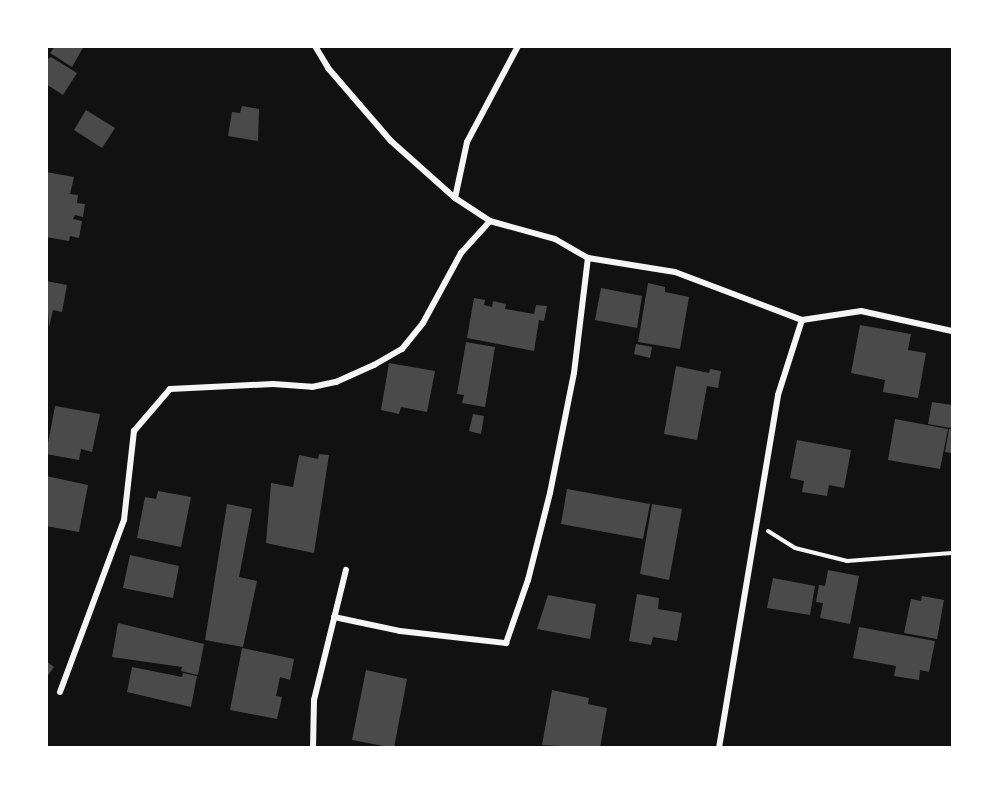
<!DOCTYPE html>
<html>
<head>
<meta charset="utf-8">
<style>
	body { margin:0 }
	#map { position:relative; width:999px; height:794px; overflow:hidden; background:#111; font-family:Quicksand,sans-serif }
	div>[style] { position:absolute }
	.building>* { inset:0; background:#4a4a4a }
	.path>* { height:4px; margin:-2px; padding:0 2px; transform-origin:2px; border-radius:2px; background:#f5f5f5 }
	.minor>* { height:6px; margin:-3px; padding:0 3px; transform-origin:3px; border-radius:3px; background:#f5f5f5 }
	span { translate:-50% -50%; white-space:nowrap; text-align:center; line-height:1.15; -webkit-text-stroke:5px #fff; paint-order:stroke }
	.frame { position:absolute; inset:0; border:48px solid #fff; pointer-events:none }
</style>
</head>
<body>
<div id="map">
	<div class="building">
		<div style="clip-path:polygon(55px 46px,84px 46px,72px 67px,50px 53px)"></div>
		<div style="clip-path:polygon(51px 57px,77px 73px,63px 95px,46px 84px,46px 60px)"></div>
		<div style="clip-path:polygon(242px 106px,259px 109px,258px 141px,228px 136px,232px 112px,240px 113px)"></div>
		<div style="clip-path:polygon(86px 110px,115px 128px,102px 148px,74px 130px)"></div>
		<div style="clip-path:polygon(46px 172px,74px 177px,70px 194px,78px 195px,77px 203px,85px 204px,83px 217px,75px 215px,73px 219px,82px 221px,79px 238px,70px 236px,69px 241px,46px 237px)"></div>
		<div style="clip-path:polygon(46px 281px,67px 285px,62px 312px,53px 310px,49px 327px)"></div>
		<div style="clip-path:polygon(648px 283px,665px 287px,665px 292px,689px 297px,680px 349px,638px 342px)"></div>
		<div style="clip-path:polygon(601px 288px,642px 296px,637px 328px,595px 320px)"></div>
		<div style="clip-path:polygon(474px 298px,485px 300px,484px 305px,492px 307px,493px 301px,506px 304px,505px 309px,534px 314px,536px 305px,547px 306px,544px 321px,539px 320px,534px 351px,467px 338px)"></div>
		<div style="clip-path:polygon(860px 325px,911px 334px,908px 350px,926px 353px,918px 398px,883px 392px,885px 380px,851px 373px)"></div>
		<div style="clip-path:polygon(466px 342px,495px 347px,485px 407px,462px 403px,464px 395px,457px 394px)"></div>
		<div style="clip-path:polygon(636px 344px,652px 347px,650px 358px,634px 354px)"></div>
		<div style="clip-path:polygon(389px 363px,435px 371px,427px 412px,401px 407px,399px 414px,381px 410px)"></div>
		<div style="clip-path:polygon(676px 366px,709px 373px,710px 369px,721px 371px,718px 388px,707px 386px,697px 440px,664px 434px)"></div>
		<div style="clip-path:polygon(932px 402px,952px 405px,951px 428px,928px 424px)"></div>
		<div style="clip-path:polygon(55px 406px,100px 414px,92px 452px,81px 449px,79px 460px,46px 454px)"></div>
		<div style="clip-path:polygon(473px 414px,484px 416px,481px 434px,469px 431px)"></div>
		<div style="clip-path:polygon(895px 419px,948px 429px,940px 469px,888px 460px)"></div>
		<div style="clip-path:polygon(949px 429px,952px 429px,952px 453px,945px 452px)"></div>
		<div style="clip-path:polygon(797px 440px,851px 450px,844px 488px,829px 485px,827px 496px,802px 492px,804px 481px,790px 478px)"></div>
		<div style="clip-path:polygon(319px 454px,329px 455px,314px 553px,266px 543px,271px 483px,293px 487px,299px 455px,318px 459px)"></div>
		<div style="clip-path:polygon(46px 476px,88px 485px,79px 532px,46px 526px)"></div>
		<div style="clip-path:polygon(567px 489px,650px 504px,643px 539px,561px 524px)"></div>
		<div style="clip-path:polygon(158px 491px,191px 497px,181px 547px,137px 538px,145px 497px,156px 499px)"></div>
		<div style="clip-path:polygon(227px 504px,252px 509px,239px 577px,257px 581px,243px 647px,205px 640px)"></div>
		<div style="clip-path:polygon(652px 504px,682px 509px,669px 580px,640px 574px)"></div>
		<div style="clip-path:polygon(130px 555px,179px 566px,173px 598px,123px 588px)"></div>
		<div style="clip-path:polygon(828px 570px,859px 576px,850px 624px,820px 618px,823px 603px,816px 602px,819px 585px,825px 586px)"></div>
		<div style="clip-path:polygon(773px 578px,815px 586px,810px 615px,767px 608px)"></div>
		<div style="clip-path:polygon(637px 594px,659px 598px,658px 609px,682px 613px,677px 641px,653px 637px,651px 645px,629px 641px)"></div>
		<div style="clip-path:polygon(548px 595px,596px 604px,590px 639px,537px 629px)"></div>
		<div style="clip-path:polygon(922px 596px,944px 600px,937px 639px,904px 633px,911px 599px,921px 601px)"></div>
		<div style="clip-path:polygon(118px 623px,204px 644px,198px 675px,181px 671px,182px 667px,112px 657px)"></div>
		<div style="clip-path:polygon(859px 627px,935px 641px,929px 672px,920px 670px,919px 680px,894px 676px,896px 666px,853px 658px)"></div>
		<div style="clip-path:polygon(242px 648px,294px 659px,290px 680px,280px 677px,276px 696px,282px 697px,277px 719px,230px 710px)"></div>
		<div style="clip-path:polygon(46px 661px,54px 667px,46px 678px)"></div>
		<div style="clip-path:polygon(132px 667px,182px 677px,183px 673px,197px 676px,191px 707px,127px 692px)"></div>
		<div style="clip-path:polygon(366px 670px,407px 679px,394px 748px,352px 740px)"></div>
		<div style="clip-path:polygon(552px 690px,589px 698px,588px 704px,607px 708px,600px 748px,542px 745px)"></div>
	</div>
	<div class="path">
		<div style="left:768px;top:531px;width:32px;rotate:32deg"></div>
		<div style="left:795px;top:548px;width:54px;rotate:14deg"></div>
		<div style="left:847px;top:561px;width:105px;rotate:-4.4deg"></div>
	</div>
	<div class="minor">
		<div style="left:315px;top:46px;width:26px;rotate:59deg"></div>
		<div style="left:328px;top:68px;width:96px;rotate:49.2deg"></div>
		<div style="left:391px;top:141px;width:86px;rotate:41.7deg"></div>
		<div style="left:455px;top:198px;width:42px;rotate:33.3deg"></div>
		<div style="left:490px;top:221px;width:67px;rotate:15.5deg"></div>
		<div style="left:555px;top:239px;width:38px;rotate:30deg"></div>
		<div style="left:588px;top:258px;width:88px;rotate:9.1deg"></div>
		<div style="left:675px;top:272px;width:136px;rotate:20.7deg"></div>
		<div style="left:802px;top:320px;width:60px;rotate:-8.7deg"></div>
		<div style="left:861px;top:311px;width:93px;rotate:12.4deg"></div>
		<div style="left:455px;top:198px;width:57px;rotate:-77.9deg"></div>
		<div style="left:467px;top:142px;width:109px;rotate:-62deg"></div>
		<div style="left:334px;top:617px;width:67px;rotate:12deg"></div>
		<div style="left:400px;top:631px;width:107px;rotate:6.5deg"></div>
		<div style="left:506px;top:643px;width:67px;rotate:-70.8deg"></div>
		<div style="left:528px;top:580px;width:90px;rotate:-75.8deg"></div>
		<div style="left:550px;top:493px;width:122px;rotate:-78.7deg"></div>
		<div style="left:574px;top:373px;width:116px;rotate:-83.1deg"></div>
		<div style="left:60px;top:692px;width:184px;rotate:-69.6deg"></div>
		<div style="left:124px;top:520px;width:90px;rotate:-83.6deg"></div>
		<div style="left:134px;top:431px;width:55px;rotate:-49.4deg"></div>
		<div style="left:170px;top:389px;width:103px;rotate:-2.8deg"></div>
		<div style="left:273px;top:384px;width:39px;rotate:4deg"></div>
		<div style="left:312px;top:387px;width:25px;rotate:-12deg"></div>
		<div style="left:336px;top:382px;width:42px;rotate:-24.1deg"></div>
		<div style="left:374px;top:365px;width:32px;rotate:-30deg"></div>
		<div style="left:402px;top:349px;width:33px;rotate:-51deg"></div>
		<div style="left:423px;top:323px;width:80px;rotate:-61.5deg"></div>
		<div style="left:461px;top:253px;width:43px;rotate:-47.8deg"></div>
		<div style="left:313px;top:748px;width:48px;rotate:-88.8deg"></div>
		<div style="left:314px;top:700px;width:134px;rotate:-76.2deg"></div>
		<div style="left:719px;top:748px;width:358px;rotate:-80.5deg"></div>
		<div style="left:778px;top:395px;width:79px;rotate:-72.3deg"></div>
	</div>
	<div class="frame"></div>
</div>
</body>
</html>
